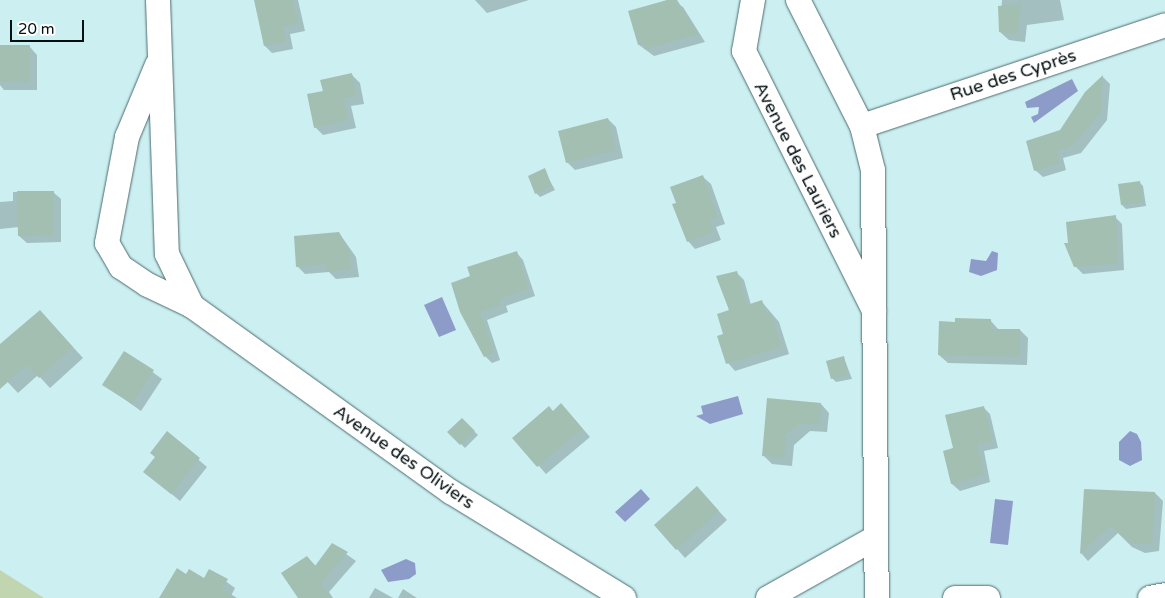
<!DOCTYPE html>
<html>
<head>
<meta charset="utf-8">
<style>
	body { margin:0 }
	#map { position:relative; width:1165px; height:598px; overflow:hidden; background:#cceff1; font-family:"Varela Round",sans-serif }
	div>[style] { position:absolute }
	.green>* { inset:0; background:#c1d5b1 }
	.water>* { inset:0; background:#8d9bc9 }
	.shadow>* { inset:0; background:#0003 }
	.building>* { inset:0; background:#a3bfb2 }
	.roads { filter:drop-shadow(0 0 1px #4c6b6d) drop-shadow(0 0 1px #4c6b6d) }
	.minor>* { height:24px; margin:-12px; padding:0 12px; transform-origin:12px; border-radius:12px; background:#fff }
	span { translate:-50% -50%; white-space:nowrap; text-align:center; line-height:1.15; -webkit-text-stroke:4.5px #fff; paint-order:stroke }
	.street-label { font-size:18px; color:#040f0f }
	.scale { position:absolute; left:10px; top:20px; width:74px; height:22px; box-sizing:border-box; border:2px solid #040f0f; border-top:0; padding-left:6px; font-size:15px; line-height:18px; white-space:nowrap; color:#040f0f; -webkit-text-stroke:4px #fff; paint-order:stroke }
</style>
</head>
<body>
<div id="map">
	<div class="green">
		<div style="clip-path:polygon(0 570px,44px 598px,0 598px)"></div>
	</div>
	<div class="water">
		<div style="clip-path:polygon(1072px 79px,1078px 91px,1034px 123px,1031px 117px,1038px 114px,1039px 107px,1027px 108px,1025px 102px)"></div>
		<div style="clip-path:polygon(992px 251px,998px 253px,997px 270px,981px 276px,969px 272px,971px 259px,986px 261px)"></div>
		<div style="clip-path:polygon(442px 297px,456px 330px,439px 337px,424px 305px)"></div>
		<div style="clip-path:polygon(738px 396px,743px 414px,710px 424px,696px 416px,703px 414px,701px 406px)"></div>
		<div style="clip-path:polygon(1130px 431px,1137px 434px,1141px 442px,1142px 460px,1130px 466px,1119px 460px,1119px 442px)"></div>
		<div style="clip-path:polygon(641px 489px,650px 499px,625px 522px,615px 512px)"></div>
		<div style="clip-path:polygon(995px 499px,1013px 501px,1008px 545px,990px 543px)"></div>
		<div style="clip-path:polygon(406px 559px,415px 563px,416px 574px,409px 579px,388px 582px,381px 570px)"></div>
	</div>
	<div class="shadow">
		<div style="clip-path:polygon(255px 0,298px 0,305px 31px,290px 34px,293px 49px,272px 53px,264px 45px)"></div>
		<div style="clip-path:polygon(475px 0,529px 0,487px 13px)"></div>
		<div style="clip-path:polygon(672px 0,683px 7px,705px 42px,654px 56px,639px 45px)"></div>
		<div style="clip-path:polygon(1002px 0,1060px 0,1064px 20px,1027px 25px,1025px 42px,1009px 40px,1000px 32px)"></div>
		<div style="clip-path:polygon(0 46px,29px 46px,37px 55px,37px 90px,4px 90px,0 85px)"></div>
		<div style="clip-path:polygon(352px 75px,360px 83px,364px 104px,351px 106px,356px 128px,323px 135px,315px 127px,324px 92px)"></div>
		<div style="clip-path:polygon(1103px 77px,1110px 84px,1107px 120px,1081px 153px,1063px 158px,1066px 170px,1043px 177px,1035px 170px,1086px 93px)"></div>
		<div style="clip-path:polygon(608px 119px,616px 127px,623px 158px,575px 170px,567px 162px)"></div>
		<div style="clip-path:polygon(544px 170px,555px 190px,540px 197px,536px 193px)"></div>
		<div style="clip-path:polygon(703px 177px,711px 184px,725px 224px,716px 227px,721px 240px,695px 249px,688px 241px,678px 204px)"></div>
		<div style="clip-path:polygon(1139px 182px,1143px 186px,1146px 206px,1126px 209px,1122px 205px)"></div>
		<div style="clip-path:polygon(13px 192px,53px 192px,61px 199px,61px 242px,27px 243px,19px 236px,19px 227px,0 229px,0 202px,13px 201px)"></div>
		<div style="clip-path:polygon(1115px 217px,1122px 224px,1124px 270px,1083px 274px,1075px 266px,1070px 244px)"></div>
		<div style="clip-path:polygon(339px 233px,356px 257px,359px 277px,336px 279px,329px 272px,305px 274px,297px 266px)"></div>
		<div style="clip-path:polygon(516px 252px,523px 260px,535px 296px,506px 306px,508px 312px,487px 320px,500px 360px,492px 363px,485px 356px,472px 277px)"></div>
		<div style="clip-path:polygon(736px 272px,744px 280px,751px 305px,762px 302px,779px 322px,789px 354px,735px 371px,728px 363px,724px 335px)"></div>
		<div style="clip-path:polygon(990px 320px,999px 330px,1020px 330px,1028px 338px,1027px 365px,948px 363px,939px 355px)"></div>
		<div style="clip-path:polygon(50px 322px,83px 358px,50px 388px,38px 375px,18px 393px,0 374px,0 347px)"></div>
		<div style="clip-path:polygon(125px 352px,162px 379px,141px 411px,103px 384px)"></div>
		<div style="clip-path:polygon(844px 358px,852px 379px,836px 382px,832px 378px)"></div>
		<div style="clip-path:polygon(821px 404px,829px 413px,827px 432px,810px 431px,794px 445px,792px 466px,772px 464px,764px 456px)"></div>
		<div style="clip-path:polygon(983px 407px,990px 414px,998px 448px,984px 451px,990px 482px,960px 491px,952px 484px,945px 452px,955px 449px)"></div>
		<div style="clip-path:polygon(553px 412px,569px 413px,590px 437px,546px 474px,514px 438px)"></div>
		<div style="clip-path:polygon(462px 420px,478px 435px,465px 448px,449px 432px)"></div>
		<div style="clip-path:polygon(167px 433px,207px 467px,180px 501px,145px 472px,156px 457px)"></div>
		<div style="clip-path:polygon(1085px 491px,1155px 493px,1163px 501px,1159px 551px,1145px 553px,1132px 547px,1118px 533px,1088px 561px,1081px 553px)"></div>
		<div style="clip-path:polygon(705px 496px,727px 520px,685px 558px,656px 525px)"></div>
		<div style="clip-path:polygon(332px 544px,356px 561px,329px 592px,333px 598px,299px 598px,307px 557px,316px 566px)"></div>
		<div style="clip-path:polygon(210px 570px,235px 588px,230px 598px,170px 598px,186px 575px,204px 580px)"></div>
		<div style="clip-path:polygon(375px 588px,393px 598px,369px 598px)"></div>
		<div style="clip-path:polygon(403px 589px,417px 598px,398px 598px)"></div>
	</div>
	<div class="building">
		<div style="clip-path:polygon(254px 0,292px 0,298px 23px,283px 27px,286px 41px,264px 46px)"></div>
		<div style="clip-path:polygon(667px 0,677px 0,699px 34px,645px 49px,644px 44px,638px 45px,628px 11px)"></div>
		<div style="clip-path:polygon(1021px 4px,1017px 34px,999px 32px,998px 6px)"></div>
		<div style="clip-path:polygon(0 45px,30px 45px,29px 82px,0 82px)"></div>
		<div style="clip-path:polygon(352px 73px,356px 96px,344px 98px,348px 120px,314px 128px,307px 94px,323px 91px,320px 80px)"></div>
		<div style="clip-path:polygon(1103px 75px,1100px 113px,1074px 145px,1057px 151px,1060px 163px,1034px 171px,1026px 141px,1060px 130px,1085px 92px)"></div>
		<div style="clip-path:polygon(608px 118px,616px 150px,566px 163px,558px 131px)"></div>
		<div style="clip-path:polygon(545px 168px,552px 186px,535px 194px,528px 176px)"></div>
		<div style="clip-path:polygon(703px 175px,718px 217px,710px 220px,714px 232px,687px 242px,672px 204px,676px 203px,670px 187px)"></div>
		<div style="clip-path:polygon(1140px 181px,1143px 202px,1121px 205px,1118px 184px)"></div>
		<div style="clip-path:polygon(17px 191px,54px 191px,54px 235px,18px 236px)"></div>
		<div style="clip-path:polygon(1116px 215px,1118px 263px,1074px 267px,1064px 243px,1068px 243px,1066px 222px)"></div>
		<div style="clip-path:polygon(339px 232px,349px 250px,351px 269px,327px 272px,326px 264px,296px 267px,294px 236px)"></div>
		<div style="clip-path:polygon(517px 251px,528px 289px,500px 299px,501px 305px,480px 312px,494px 353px,484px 357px,460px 312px,451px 283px,470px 276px,467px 267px)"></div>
		<div style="clip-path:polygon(737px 271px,747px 305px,762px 300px,767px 315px,771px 314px,782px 347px,726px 364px,717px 336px,723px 334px,717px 314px,729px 310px,716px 276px)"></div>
		<div style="clip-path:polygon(40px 310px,73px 347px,39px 378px,27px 365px,0 389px,0 344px)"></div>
		<div style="clip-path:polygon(955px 318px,991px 319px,991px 329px,1020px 329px,1020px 357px,938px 355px,939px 321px,955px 322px)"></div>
		<div style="clip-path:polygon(124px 351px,154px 370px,132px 404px,102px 385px)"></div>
		<div style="clip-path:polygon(844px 356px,848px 375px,831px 379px,826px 361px)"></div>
		<div style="clip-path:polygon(767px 398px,821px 403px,820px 424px,801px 423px,786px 436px,784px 458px,762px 456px)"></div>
		<div style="clip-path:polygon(561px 403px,583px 429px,537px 467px,512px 438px,549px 406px,553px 411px)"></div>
		<div style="clip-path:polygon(984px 406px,992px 441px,977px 444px,984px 475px,951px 484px,943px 451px,953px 448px,945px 415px)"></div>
		<div style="clip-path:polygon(462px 418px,475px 431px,460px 445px,447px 432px)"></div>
		<div style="clip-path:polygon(167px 431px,200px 458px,171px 494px,143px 472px,155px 457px,150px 453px)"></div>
		<div style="clip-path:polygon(697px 486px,719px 511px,676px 550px,654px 525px)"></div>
		<div style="clip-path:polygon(1084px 489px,1155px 492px,1152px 544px,1131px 544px,1110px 526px,1080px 554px)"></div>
		<div style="clip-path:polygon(332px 543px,348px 552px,321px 583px,331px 598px,298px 598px,281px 573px,307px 556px,315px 566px)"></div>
		<div style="clip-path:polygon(177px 568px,186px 574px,189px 569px,204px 578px,209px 569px,228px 579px,222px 589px,237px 598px,159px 598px)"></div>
	</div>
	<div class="roads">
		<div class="minor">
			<div style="left:158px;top:0;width:254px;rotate:88deg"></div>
			<div style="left:167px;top:254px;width:58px;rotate:64.3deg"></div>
			<div style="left:192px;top:306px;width:319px;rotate:35.7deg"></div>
			<div style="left:451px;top:492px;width:203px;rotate:31.5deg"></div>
			<div style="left:753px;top:0;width:52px;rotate:100deg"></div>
			<div style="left:744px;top:51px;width:291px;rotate:63.4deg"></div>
			<div style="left:798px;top:0;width:141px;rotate:63.1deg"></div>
			<div style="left:862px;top:126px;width:45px;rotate:76deg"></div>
			<div style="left:873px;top:170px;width:428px;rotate:89.5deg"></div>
			<div style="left:157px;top:65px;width:78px;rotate:112.6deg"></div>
			<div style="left:127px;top:137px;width:108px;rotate:100.7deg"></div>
			<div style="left:107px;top:243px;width:28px;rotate:60deg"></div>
			<div style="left:121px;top:267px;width:32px;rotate:34deg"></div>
			<div style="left:148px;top:285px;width:49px;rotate:25.5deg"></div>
			<div style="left:862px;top:126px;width:319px;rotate:-18.4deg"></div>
			<div style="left:768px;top:598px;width:123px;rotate:-29.3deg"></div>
			<div style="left:955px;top:598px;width:33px"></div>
			<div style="left:1150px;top:598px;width:15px;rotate:-11deg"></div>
		</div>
	</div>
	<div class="street-label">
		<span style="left:1013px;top:75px;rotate:-18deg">Rue des Cyprès</span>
		<span style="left:798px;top:160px;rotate:63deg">Avenue des Lauriers</span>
		<span style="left:404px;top:457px;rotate:35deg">Avenue des Oliviers</span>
	</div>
	<div class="scale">20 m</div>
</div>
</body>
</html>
